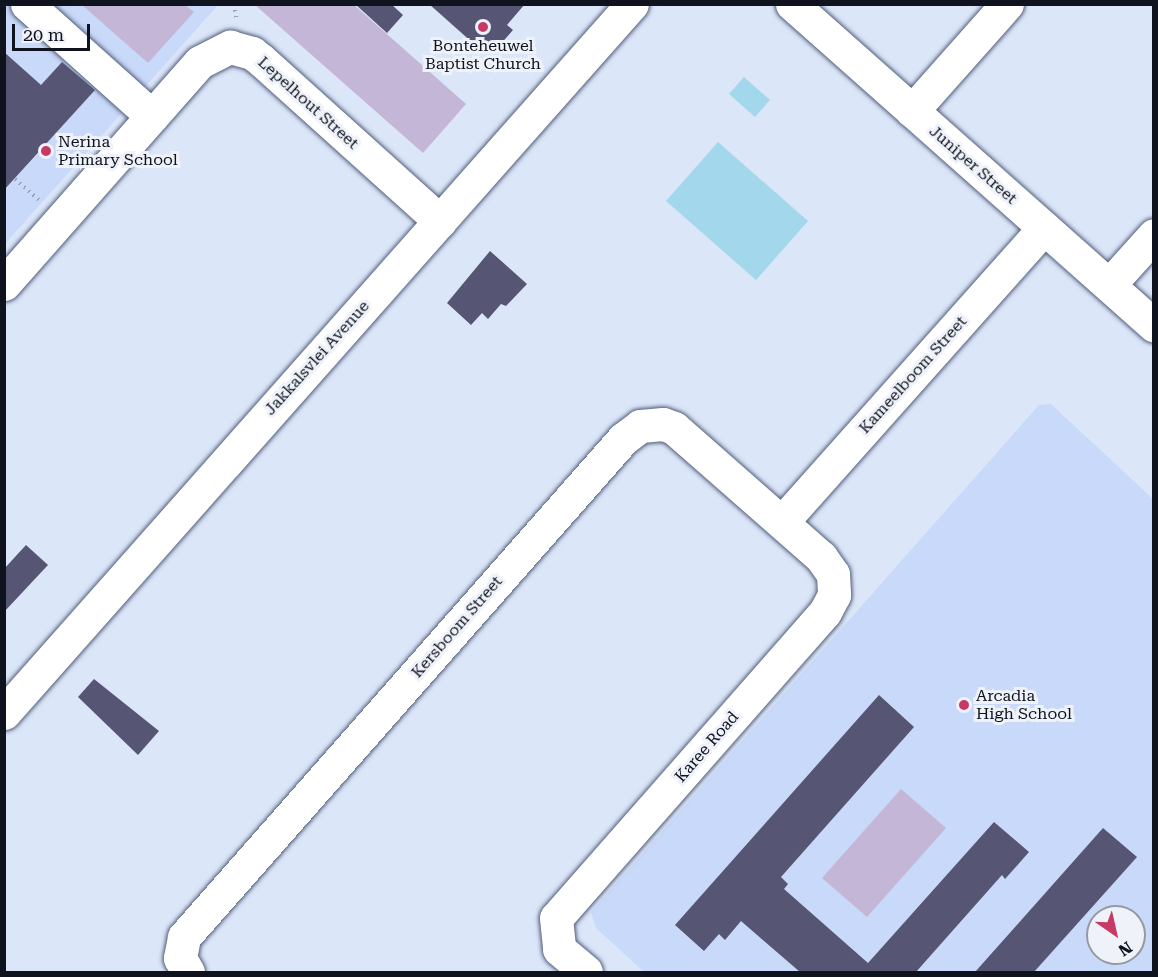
<!DOCTYPE html>
<html>
<head>
<meta charset="utf-8">
<style>
	body { margin:0 }
	#map { position:relative; width:1158px; height:977px; overflow:hidden; background:#dce6f9; font-family:"Roboto Serif",serif }
	div>[style] { position:absolute }
	.built>* { inset:0; background:#c9d9f9 }
	.green>* { inset:0; background:#c4b6d6 }
	.water>* { inset:0; background:#a3d7eb }
	.building>* { inset:0; background:#565574 }
	.path>* { height:4px; margin-top:-2px; transform-origin:0; background:repeating-linear-gradient(90deg,#9aa2b3 0 1.5px,transparent 0 6px) }
	.roads { filter:drop-shadow(0 0 2px #505e7a) drop-shadow(0 0 2px #505e7a) }
	.minor>* { height:33px; margin:-16.5px; padding:0 16.5px; transform-origin:16.5px; border-radius:16.5px; background:#fff }
	.dots>* { width:16px; height:16px; translate:-50% -50%; box-sizing:border-box; border:3px solid #eff3f9; border-radius:50% }
	span { translate:-50% -50%; white-space:nowrap; text-align:center; line-height:1.15; -webkit-text-stroke:6px #eff3f9; paint-order:stroke }
	.poi-label { font-size:16px; color:#0e131e }
	.left { translate:0 -50%; text-align:left }
	.street-label { font-size:16px; color:#0e131e }
	.frame { position:absolute; inset:0; border:6px solid #0e131e; pointer-events:none }
	.north { position:absolute; left:1086px; top:905px; width:60px; height:60px; box-sizing:border-box; background:#eff3f9; border:2px solid #9599a1; border-radius:50%; rotate:146deg; font-size:16px; font-weight:700; line-height:24px; text-align:center; color:#0e131e }
	.north::after { content:''; display:block; margin:auto; width:21px; height:27px; background:#c83a66; clip-path:polygon(50% 0,100% 100%,50% 72%,0 100%) }
	.scale { position:absolute; left:12px; top:24px; width:78px; height:27px; box-sizing:border-box; border:3px solid #0e131e; border-top:0; padding-left:8px; font-size:18px; line-height:21px; white-space:nowrap; color:#0e131e; -webkit-text-stroke:4px #eff3f9; paint-order:stroke }
</style>
</head>
<body>
<div id="map">
	<div class="built">
		<div style="clip-path:polygon(5px 5px,218px 5px,5px 244px)"></div>
		<div style="clip-path:polygon(evenodd,1051px 404px,1153px 499px,1153px 972px,644px 972px,596px 928px,591px 912px,1039px 405px,1051px 404px,1098px 917px,1134px 917px,1134px 953px,1098px 953px,1098px 917px)"></div>
	</div>
	<div class="green">
		<div style="clip-path:polygon(82px 5px,185px 5px,194px 12px,148px 63px)"></div>
		<div style="clip-path:polygon(255px 5px,354px 5px,466px 104px,423px 153px)"></div>
		<div style="clip-path:polygon(901px 789px,946px 828px,867px 917px,822px 878px)"></div>
	</div>
	<div class="water">
		<div style="clip-path:polygon(744px 77px,770px 100px,755px 117px,729px 94px)"></div>
		<div style="clip-path:polygon(718px 142px,808px 221px,756px 280px,666px 201px)"></div>
	</div>
	<div class="building">
		<div style="clip-path:polygon(355px 4px,391px 4px,403px 15px,387px 33px)"></div>
		<div style="clip-path:polygon(429px 4px,525px 4px,507px 25px,513px 30px,498px 47px,492px 42px,483px 52px)"></div>
		<div style="clip-path:polygon(4px 52px,41px 85px,62px 62px,95px 90px,4px 190px)"></div>
		<div style="clip-path:polygon(490px 251px,527px 284px,506px 306px,501px 304px,488px 319px,482px 313px,471px 325px,447px 303px)"></div>
		<div style="clip-path:polygon(26px 545px,48px 565px,4px 612px,4px 569px)"></div>
		<div style="clip-path:polygon(94px 679px,159px 731px,138px 755px,78px 697px)"></div>
		<div style="clip-path:polygon(879px 695px,914px 727px,781px 877px,788px 884px,784px 889px,868px 963px,994px 822px,1029px 852px,1005px 879px,1002px 875px,916px 972px,800px 972px,741px 921px,725px 940px,719px 934px,704px 951px,675px 925px)"></div>
		<div style="clip-path:polygon(1103px 828px,1137px 857px,1034px 972px,975px 972px)"></div>
	</div>
	<div class="path">
		<div style="left:234px;top:4px;width:17px;rotate:80deg"></div>
		<div style="left:15px;top:179px;width:33px;rotate:41deg"></div>
	</div>
	<div class="roads">
		<div class="minor">
			<div style="left:27px;top:4px;width:168px;rotate:41.9deg"></div>
			<div style="left:792px;top:4px;width:484px;rotate:41.6deg"></div>
			<div style="left:912px;top:111px;width:143px;rotate:-48.4deg"></div>
			<div style="left:4px;top:284px;width:296px;rotate:-48.6deg"></div>
			<div style="left:200px;top:62px;width:34px;rotate:-27deg"></div>
			<div style="left:230px;top:47px;width:23px;rotate:15deg"></div>
			<div style="left:252px;top:53px;width:11px;rotate:38deg"></div>
			<div style="left:261px;top:60px;width:241px;rotate:42deg"></div>
			<div style="left:1109px;top:285px;width:67px;rotate:-48deg"></div>
			<div style="left:782px;top:522px;width:394px;rotate:-48.3deg"></div>
			<div style="left:4px;top:713px;width:947px;rotate:-48.47deg"></div>
			<div style="left:188px;top:972px;width:16px;rotate:-120deg"></div>
			<div style="left:180px;top:958px;width:21px;rotate:-79deg"></div>
			<div style="left:184px;top:937px;width:664px;rotate:-48.6deg"></div>
			<div style="left:623px;top:439px;width:21px;rotate:-37deg"></div>
			<div style="left:640px;top:426px;width:23px;rotate:-5deg"></div>
			<div style="left:663px;top:424px;width:12px;rotate:20deg"></div>
			<div style="left:674px;top:428px;width:196px;rotate:41.3deg"></div>
			<div style="left:821px;top:557px;width:21px;rotate:55deg"></div>
			<div style="left:833px;top:574px;width:21px;rotate:87deg"></div>
			<div style="left:834px;top:595px;width:19px;rotate:118deg"></div>
			<div style="left:825px;top:612px;width:407px;rotate:131.3deg"></div>
			<div style="left:556px;top:918px;width:31px;rotate:84deg"></div>
			<div style="left:559px;top:949px;width:35px;rotate:40deg"></div>
		</div>
	</div>
	<div class="dots">
		<div style="left:483px;top:27px;background:#c83a66"></div>
		<div style="left:46px;top:151px;background:#c83a66"></div>
		<div style="left:964px;top:705px;background:#c83a66"></div>
	</div>
	<div class="poi-label">
		<span style="left:483px;top:55px">Bonteheuwel<br>Baptist Church</span>
		<span class="left" style="left:58px;top:151px">Nerina<br>Primary School</span>
		<span class="left" style="left:976px;top:705px">Arcadia<br>High School</span>
	</div>
	<div class="street-label">
		<span style="left:308px;top:103px;rotate:42deg">Lepelhout Street</span>
		<span style="left:973px;top:165px;rotate:41deg">Juniper Street</span>
		<span style="left:317px;top:358px;rotate:-48deg">Jakkalsvlei Avenue</span>
		<span style="left:913px;top:375px;rotate:-48deg">Kameelboom Street</span>
		<span style="left:457px;top:627px;rotate:-49deg">Kersboom Street</span>
		<span style="left:707px;top:747px;rotate:-49deg">Karee Road</span>
	</div>
	<div class="frame"></div>
	<div class="north">N</div>
	<div class="scale">20 m</div>
</div>
</body>
</html>
